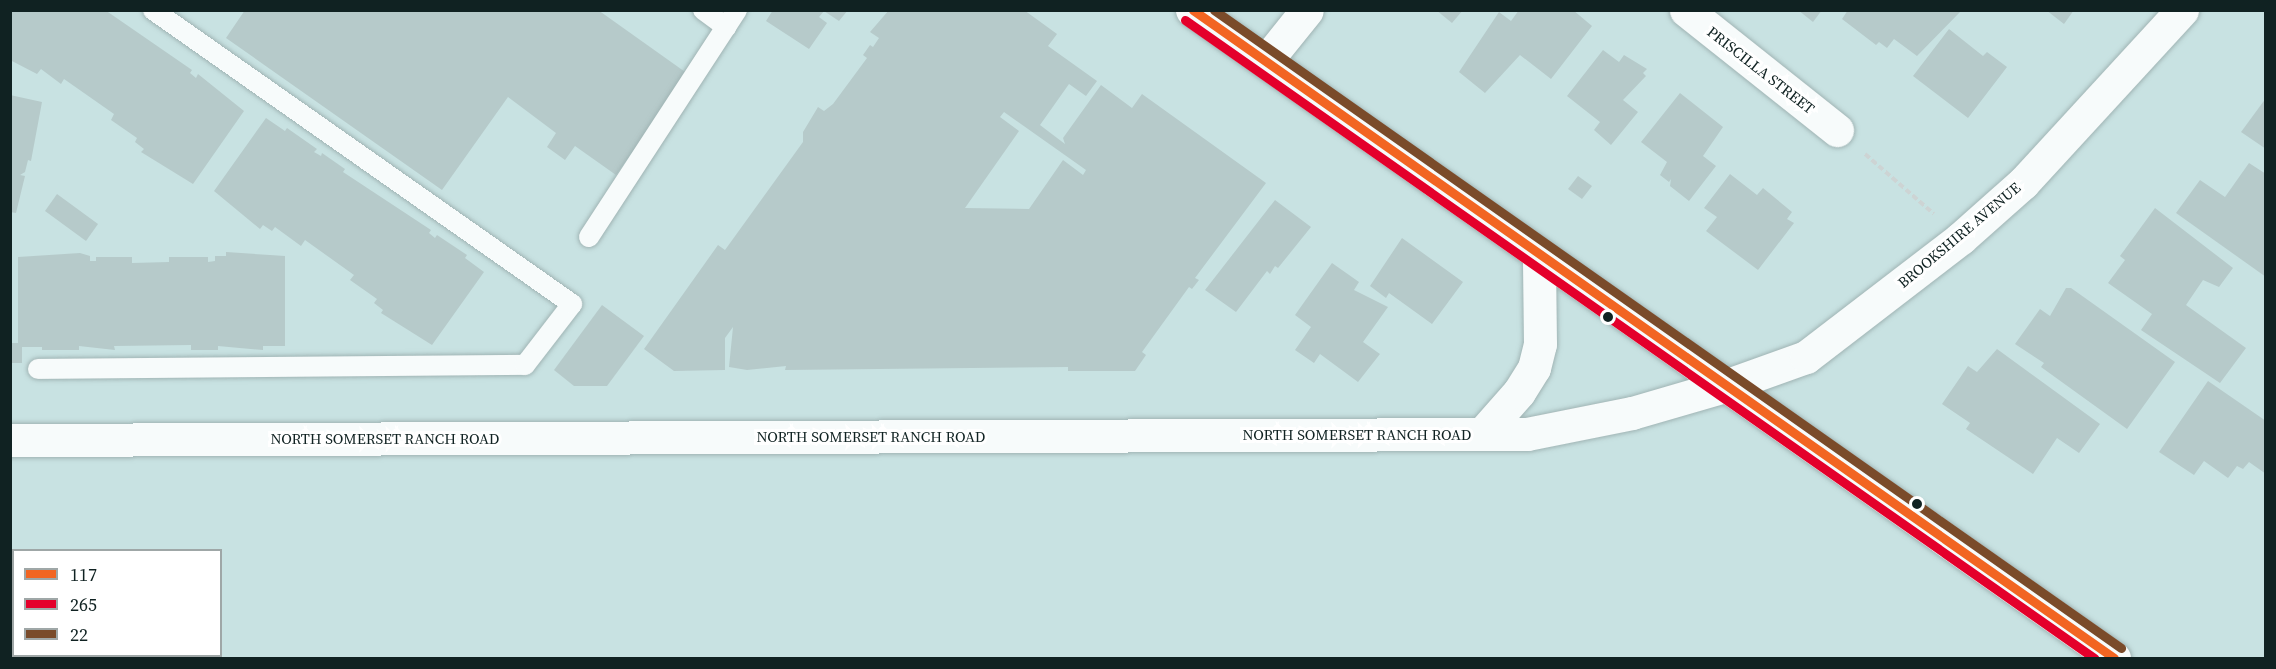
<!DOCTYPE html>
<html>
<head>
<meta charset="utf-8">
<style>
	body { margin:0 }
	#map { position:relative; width:2276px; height:669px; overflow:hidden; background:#c8e2e2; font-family:"Source Serif 4",serif }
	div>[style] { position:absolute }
	.building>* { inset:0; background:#b6caca }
	.path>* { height:4px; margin-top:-2px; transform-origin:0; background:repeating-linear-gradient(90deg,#cdd4d4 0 6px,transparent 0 9px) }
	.roads { filter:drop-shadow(0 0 2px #a0b4b4) drop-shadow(0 0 2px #a0b4b4) }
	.service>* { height:20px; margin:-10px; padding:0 10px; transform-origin:10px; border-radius:10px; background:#f7fbfb }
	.minor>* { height:33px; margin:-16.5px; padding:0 16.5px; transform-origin:16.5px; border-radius:16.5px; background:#f7fbfb }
	.tertiary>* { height:33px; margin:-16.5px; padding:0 16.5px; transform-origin:16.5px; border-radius:16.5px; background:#f7fbfb }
	.bus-1>* { height:9px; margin:-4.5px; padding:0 4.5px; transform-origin:4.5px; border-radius:4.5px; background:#f26522 }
	.bus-2>* { height:9px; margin:-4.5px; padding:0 4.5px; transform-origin:4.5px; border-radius:4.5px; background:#e4002b }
	.bus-3>* { height:9px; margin:-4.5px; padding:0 4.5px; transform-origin:4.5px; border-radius:4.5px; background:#7a4b2a }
	.dots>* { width:16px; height:16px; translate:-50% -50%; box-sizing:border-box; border:3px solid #fff; border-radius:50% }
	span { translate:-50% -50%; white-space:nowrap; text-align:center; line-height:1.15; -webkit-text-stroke:6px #fff; paint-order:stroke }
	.street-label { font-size:15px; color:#102222 }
	.frame { position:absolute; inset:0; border:12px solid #102222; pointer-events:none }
	.legend { position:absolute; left:12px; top:549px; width:210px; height:108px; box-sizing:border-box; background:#fff; border:2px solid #9fa7a7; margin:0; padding:8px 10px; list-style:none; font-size:18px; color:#102222 }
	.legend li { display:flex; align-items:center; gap:12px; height:30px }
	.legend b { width:30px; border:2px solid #9fa7a7 }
</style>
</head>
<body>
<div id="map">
	<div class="building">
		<div style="clip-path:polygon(10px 10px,105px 10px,192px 70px,190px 73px,196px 78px,198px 74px,244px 111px,193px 184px,141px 152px,144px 149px,135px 142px,137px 138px,111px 120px,114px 114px,64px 79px,61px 84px,41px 69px,37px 74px,10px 60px)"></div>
		<div style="clip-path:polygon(245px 10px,598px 10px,688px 74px,616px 175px,575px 146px,565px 160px,547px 147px,556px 133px,508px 97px,442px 190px,226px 38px)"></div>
		<div style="clip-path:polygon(773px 10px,848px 10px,839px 21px,824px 11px,819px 17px,827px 23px,809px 49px,766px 21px)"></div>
		<div style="clip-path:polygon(evenodd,889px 10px,1024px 10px,1057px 34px,1048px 46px,1097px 81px,1086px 96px,1069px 84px,1040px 125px,1065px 144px,1063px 138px,1101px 85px,1132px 108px,1142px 94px,1266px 183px,1195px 278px,1199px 280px,1192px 289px,1189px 287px,1142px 352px,1146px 355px,1135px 371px,1068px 371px,1068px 367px,785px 370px,786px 366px,747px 370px,729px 367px,733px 327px,725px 338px,725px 370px,674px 371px,644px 349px,718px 245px,725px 250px,803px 142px,803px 132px,818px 107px,824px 111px,833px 104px,867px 58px,863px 55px,870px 45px,873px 47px,879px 38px,870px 32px,889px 10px,1004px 112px,1086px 170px,1083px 175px,1063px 160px,1029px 209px,965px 208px,1019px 131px,1000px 117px,1004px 112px)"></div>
		<div style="clip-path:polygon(1436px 10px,1463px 10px,1452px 23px)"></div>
		<div style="clip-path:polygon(1519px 10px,1573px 10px,1592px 26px,1551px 79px,1520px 55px,1485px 93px,1459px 72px,1499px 12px,1511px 21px)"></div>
		<div style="clip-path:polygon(1798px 10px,1822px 10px,1813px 22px)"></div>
		<div style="clip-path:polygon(1848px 10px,1962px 10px,1917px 56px,1894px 39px,1887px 48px,1879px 42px,1876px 45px,1842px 19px)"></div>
		<div style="clip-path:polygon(2046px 10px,2074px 10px,2064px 24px)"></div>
		<div style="clip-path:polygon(1949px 29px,1983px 56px,1987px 52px,2007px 67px,1968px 118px,1913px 76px)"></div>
		<div style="clip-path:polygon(1603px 50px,1619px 62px,1624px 55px,1647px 69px,1643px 73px,1646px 76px,1623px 100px,1638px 112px,1611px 145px,1594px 130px,1600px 122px,1567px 96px)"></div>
		<div style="clip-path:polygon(1680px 93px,1723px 127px,1703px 156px,1716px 166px,1689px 201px,1670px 186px,1671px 179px,1669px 182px,1660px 175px,1667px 162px,1641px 142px)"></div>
		<div style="clip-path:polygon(10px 95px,42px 102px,31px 161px,28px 160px,25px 172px,20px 175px,25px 176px,16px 213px,10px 212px)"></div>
		<div style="clip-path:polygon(2266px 98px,2266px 149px,2241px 132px)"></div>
		<div style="clip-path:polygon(266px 118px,285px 131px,287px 128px,317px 149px,314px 152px,321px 156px,322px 153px,345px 169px,343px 172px,431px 230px,429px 233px,435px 238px,437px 235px,467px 255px,465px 258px,484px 272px,432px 345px,381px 313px,383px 310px,374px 303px,377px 299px,350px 280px,354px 275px,305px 240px,301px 246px,275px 227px,272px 231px,263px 225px,260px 229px,214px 191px)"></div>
		<div style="clip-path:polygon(2249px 163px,2266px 174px,2266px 277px,2176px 213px,2200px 180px,2225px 197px)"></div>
		<div style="clip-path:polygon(1730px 174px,1757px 195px,1763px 188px,1792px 212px,1787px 219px,1794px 223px,1758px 270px,1706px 231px,1717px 217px,1704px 208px)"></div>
		<div style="clip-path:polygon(1578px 176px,1592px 186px,1582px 199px,1568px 189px)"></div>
		<div style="clip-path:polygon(57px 194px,98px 224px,86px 241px,45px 211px)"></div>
		<div style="clip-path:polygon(1275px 200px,1311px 227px,1278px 268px,1275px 266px,1270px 274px,1267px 271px,1236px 312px,1205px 290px)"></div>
		<div style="clip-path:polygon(2155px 208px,2233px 268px,2219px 287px,2203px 280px,2186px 305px,2246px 348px,2220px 383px,2141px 330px,2152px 314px,2108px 283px,2125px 260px,2120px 256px)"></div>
		<div style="clip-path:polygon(1402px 238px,1463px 282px,1432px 324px,1389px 293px,1386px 298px,1370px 286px)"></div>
		<div style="clip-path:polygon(226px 252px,285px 256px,285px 346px,263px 346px,263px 350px,218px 346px,218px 350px,191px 350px,191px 345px,114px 346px,115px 350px,79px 346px,79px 350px,42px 350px,42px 347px,22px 347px,22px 363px,10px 363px,10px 343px,18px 343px,18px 257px,80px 253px,90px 256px,90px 261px,96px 261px,96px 257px,132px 257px,132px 263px,169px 262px,169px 257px,208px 257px,208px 262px,215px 261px,215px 256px,226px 256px)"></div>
		<div style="clip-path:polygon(1332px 263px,1359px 282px,1354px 290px,1388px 307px,1363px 342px,1380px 354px,1358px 382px,1320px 354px,1314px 363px,1295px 350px,1311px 327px,1295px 315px)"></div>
		<div style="clip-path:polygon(2066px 288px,2071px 288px,2175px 362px,2127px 429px,2041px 367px,2044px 363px,2015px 344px,2040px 309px,2050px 316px)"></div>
		<div style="clip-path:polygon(602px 305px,644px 336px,607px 386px,574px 386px,554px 370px)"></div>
		<div style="clip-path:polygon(1997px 349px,2100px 424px,2079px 453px,2057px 438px,2033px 474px,1966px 429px,1970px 423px,1942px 404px,1968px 366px,1977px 372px)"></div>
		<div style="clip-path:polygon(2208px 381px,2266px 421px,2266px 474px,2249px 462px,2243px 469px,2237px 466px,2228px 478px,2204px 461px,2194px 475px,2159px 452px)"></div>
	</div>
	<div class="path">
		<div style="left:1865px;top:154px;width:91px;rotate:41deg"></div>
	</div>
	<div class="roads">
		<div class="service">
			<div style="left:703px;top:10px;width:29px;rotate:36deg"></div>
			<div style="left:589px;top:237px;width:271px;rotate:-56.9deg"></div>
			<div style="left:38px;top:369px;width:487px;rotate:-0.5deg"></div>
			<div style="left:525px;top:365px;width:77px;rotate:-52.4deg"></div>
			<div style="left:572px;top:304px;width:512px;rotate:-144.94deg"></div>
		</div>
		<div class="minor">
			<div style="left:1686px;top:10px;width:193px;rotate:38.5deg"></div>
			<div style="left:1266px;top:61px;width:65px;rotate:-51.2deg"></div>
		</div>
		<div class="tertiary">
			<div style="left:1192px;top:10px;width:1127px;rotate:35.1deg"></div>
			<div style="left:1482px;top:434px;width:56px;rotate:-48.6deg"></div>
			<div style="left:1519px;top:392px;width:28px;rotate:-58deg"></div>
			<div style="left:1534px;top:368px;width:25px;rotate:-76deg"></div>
			<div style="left:1540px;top:344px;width:86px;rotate:-90.7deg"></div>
			<div style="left:10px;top:440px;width:1517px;rotate:-0.23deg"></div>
			<div style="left:1527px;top:434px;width:107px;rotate:-11.3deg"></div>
			<div style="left:1632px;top:413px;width:97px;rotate:-16.2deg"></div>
			<div style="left:1725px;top:386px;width:86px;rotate:-19.7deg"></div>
			<div style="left:1806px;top:357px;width:195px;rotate:-37.5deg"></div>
			<div style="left:1961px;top:238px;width:83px;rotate:-41.6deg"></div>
			<div style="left:2023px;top:183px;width:235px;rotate:-47.4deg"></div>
		</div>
	</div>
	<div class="bus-1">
		<div style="left:1193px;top:10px;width:1126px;rotate:35.13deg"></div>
	</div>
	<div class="bus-2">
		<div style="left:1185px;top:20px;width:1111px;rotate:35.06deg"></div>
	</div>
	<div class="bus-3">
		<div style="left:1214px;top:10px;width:1109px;rotate:35.12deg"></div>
	</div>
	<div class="dots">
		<div style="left:1608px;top:317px;background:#102222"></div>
		<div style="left:1917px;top:504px;background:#102222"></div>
	</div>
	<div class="street-label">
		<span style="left:1761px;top:70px;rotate:38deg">PRISCILLA STREET</span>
		<span style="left:1959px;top:235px;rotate:-40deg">BROOKSHIRE AVENUE</span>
		<span style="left:1357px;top:435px">NORTH SOMERSET RANCH ROAD</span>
		<span style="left:871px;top:437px">NORTH SOMERSET RANCH ROAD</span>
		<span style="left:385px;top:439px">NORTH SOMERSET RANCH ROAD</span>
	</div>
	<div class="frame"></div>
	<ul class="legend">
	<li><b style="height:8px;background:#f26522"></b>117</li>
	<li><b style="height:8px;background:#e4002b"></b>265</li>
	<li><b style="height:8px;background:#7a4b2a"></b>22</li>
	</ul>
</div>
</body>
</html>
